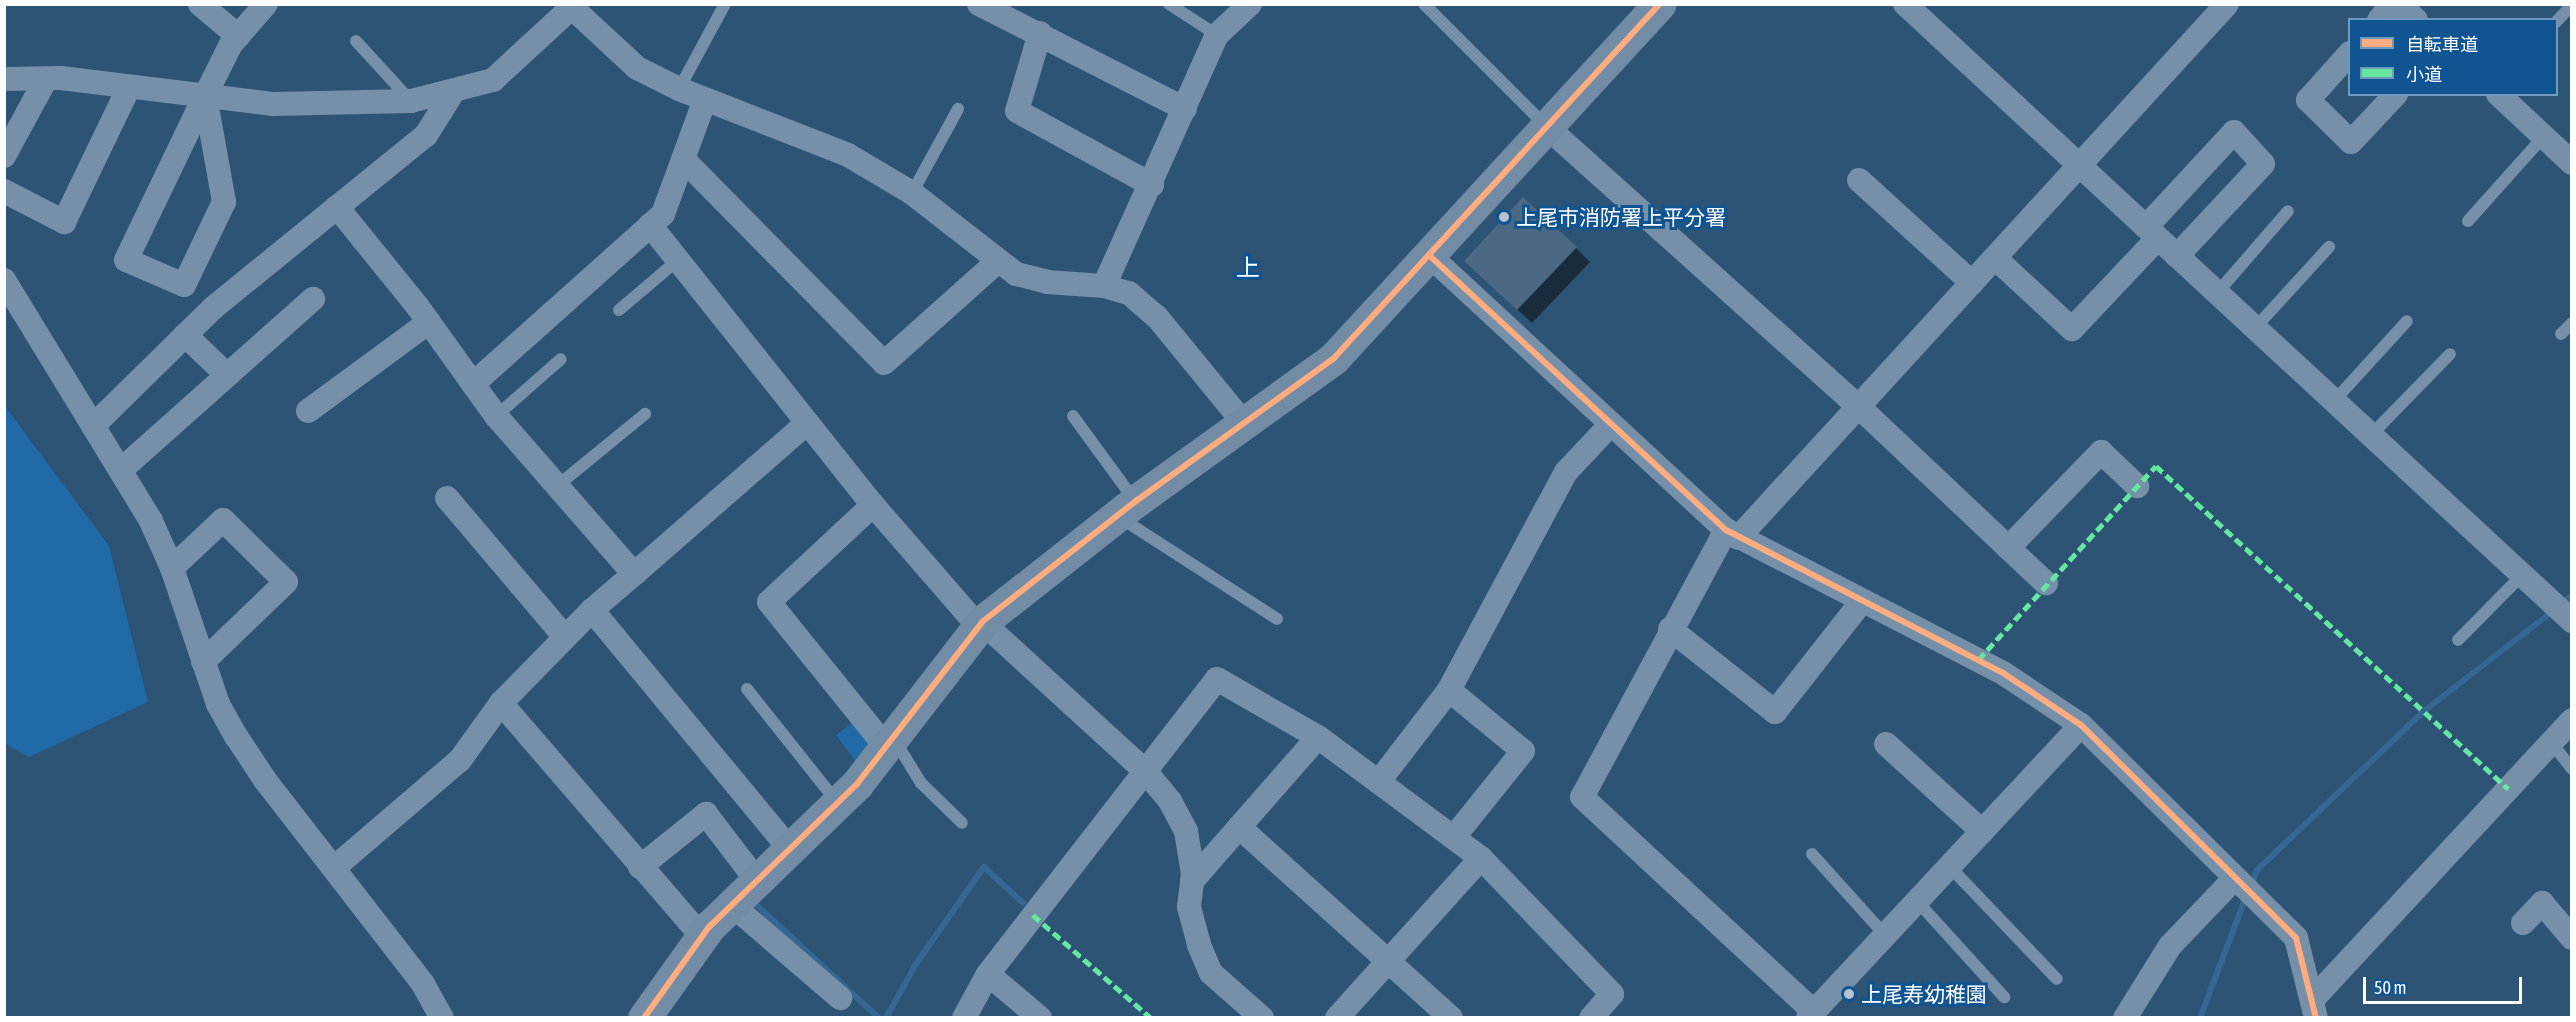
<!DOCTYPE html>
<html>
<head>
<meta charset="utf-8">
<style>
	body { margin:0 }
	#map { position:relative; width:2576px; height:1022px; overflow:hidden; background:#2d5375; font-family:"Asap Condensed","Noto Sans JP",sans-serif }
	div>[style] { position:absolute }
	.green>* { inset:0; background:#206aa8 }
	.shadow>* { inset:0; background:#0007 }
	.stream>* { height:6px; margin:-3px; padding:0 3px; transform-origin:3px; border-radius:3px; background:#356792 }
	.building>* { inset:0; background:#4b6984 }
	.lane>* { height:12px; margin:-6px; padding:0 6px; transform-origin:6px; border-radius:6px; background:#7590a8 }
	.street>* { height:24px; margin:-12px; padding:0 12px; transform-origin:12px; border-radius:12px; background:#7590a8 }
	.secondary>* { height:33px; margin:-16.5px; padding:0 16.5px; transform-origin:16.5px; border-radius:16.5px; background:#718ca4 }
	.quiet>* { height:4.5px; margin-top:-2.25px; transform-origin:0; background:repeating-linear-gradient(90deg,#66e7a1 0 9px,transparent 0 13.5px) }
	.cycleway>* { height:6px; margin:-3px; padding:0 3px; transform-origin:3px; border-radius:3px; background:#ffac80 }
	.dots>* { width:16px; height:16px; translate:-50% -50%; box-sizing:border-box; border:3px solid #105592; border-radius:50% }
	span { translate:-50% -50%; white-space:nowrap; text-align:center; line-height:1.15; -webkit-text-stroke:6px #105592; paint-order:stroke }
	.poi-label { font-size:21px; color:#fff }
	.left { translate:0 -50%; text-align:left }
	.quarter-label { font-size:24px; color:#fff }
	.frame { position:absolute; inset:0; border:6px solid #fff; pointer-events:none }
	.legend { position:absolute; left:2348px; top:18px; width:210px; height:78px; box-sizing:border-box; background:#105592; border:2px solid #7099be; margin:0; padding:8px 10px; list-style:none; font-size:18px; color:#fff }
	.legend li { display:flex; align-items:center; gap:12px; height:30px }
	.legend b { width:30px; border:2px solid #7099be }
	.scale { position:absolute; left:2363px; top:977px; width:159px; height:27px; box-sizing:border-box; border:3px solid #fff; border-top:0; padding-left:8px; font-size:18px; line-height:21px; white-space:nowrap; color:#fff; -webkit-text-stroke:4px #105592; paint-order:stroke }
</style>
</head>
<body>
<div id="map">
	<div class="green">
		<div style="clip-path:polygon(4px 405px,109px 546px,148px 702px,29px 757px,5px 744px)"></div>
		<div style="clip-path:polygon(862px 716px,886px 747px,865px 774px,836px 735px)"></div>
	</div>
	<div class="shadow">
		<div style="clip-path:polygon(1576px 248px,1590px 262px,1532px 323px,1480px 275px)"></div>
	</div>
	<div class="stream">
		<div style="left:2561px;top:604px;width:14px;rotate:-39deg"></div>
		<div style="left:2251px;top:885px;width:16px;rotate:-68deg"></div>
		<div style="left:2257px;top:870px;width:231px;rotate:-43.6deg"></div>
		<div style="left:2424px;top:711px;width:163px;rotate:-37.8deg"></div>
		<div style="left:751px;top:900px;width:174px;rotate:42.7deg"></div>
		<div style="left:886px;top:1018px;width:62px;rotate:-60.9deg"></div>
		<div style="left:916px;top:964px;width:118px;rotate:-55deg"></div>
		<div style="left:984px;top:867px;width:53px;rotate:42.7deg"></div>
		<div style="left:2200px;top:1018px;width:129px;rotate:-69.2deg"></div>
	</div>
	<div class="building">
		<div style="clip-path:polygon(1523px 197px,1577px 247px,1517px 310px,1464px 261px)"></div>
	</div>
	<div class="lane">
		<div style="left:1169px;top:4px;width:57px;rotate:32.9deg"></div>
		<div style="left:1424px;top:4px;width:173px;rotate:45deg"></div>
		<div style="left:2556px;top:22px;width:16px;rotate:-47deg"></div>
		<div style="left:356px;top:41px;width:80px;rotate:47.5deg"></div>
		<div style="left:679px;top:89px;width:97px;rotate:-61.6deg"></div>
		<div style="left:912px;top:193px;width:96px;rotate:-61.3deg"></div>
		<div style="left:2468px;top:221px;width:113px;rotate:-48.2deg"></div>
		<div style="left:2217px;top:293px;width:108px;rotate:-49.1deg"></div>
		<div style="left:619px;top:310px;width:77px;rotate:-40.3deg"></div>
		<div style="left:2255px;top:328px;width:110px;rotate:-47.6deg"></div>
		<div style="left:2561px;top:334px;width:16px;rotate:-45deg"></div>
		<div style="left:2334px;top:401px;width:108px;rotate:-47.6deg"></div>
		<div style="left:496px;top:416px;width:86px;rotate:-41.2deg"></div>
		<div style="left:1073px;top:416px;width:105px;rotate:53.9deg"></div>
		<div style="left:2371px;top:435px;width:113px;rotate:-45.7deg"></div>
		<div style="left:557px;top:486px;width:114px;rotate:-39.3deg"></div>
		<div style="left:1119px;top:517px;width:188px;rotate:32.8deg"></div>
		<div style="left:2458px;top:640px;width:91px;rotate:-45.4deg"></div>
		<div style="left:747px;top:689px;width:144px;rotate:51.5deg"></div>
		<div style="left:894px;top:739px;width:52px;rotate:58.5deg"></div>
		<div style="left:921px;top:783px;width:57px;rotate:44.3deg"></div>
		<div style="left:2551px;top:742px;width:34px;rotate:52deg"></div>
		<div style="left:1812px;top:854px;width:109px;rotate:48deg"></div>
		<div style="left:1949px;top:866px;width:156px;rotate:46.3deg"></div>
		<div style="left:1917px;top:901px;width:130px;rotate:47.8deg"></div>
	</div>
	<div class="street">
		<div style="left:200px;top:4px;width:50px;rotate:40.1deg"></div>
		<div style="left:568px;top:4px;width:94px;rotate:42.8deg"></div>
		<div style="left:637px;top:68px;width:47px;rotate:26.6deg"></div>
		<div style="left:679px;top:89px;width:181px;rotate:21.3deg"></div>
		<div style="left:848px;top:155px;width:74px;rotate:30.7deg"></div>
		<div style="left:912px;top:193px;width:132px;rotate:37.9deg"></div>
		<div style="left:1016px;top:274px;width:32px;rotate:14deg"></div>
		<div style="left:1047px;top:282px;width:57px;rotate:4deg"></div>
		<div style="left:1104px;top:286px;width:26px;rotate:16deg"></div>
		<div style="left:1129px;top:293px;width:37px;rotate:41deg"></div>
		<div style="left:1157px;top:317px;width:136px;rotate:50.7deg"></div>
		<div style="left:979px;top:4px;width:231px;rotate:27deg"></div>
		<div style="left:1905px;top:4px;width:909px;rotate:42.77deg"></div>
		<div style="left:2399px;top:4px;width:23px;rotate:43deg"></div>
		<div style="left:2379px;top:20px;width:21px;rotate:-51deg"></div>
		<div style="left:1040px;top:33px;width:81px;rotate:106.4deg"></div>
		<div style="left:1017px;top:111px;width:154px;rotate:28.7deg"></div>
		<div style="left:2350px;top:53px;width:63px;rotate:131.8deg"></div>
		<div style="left:2308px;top:100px;width:60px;rotate:44.3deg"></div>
		<div style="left:2351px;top:142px;width:66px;rotate:-46.8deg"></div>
		<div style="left:4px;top:79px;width:57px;rotate:-1deg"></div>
		<div style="left:61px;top:78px;width:214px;rotate:7deg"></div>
		<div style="left:273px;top:104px;width:138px;rotate:-1.2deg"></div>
		<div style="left:411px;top:101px;width:85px;rotate:-14.4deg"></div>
		<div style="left:493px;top:80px;width:106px;rotate:-42.7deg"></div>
		<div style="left:2498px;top:94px;width:101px;rotate:43deg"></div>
		<div style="left:205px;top:96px;width:108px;rotate:79.8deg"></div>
		<div style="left:224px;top:202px;width:92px;rotate:115.7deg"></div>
		<div style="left:184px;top:285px;width:63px;rotate:-156.7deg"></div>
		<div style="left:126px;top:260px;width:182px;rotate:-64.3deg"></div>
		<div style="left:205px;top:96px;width:58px;rotate:-63.4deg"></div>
		<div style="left:231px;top:44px;width:53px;rotate:-48.8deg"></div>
		<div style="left:1549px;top:129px;width:416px;rotate:41.9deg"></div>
		<div style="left:1859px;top:407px;width:257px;rotate:43.3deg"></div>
		<div style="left:4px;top:156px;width:88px;rotate:-61.4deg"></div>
		<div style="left:683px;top:159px;width:286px;rotate:45.4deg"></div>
		<div style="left:884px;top:363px;width:153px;rotate:-41.8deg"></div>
		<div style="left:1859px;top:180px;width:153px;rotate:42.3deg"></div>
		<div style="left:4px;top:191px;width:68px;rotate:27.3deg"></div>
		<div style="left:64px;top:222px;width:150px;rotate:-64.3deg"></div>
		<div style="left:650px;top:225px;width:358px;rotate:51.5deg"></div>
		<div style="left:873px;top:505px;width:162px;rotate:49deg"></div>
		<div style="left:2146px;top:227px;width:129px;rotate:-47.2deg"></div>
		<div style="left:2234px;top:132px;width:43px;rotate:47.8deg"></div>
		<div style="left:2263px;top:164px;width:126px;rotate:133.1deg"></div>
		<div style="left:1431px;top:257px;width:402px;rotate:42.8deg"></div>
		<div style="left:1726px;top:530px;width:312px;rotate:27.3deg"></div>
		<div style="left:2003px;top:673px;width:94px;rotate:33.7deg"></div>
		<div style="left:2081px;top:725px;width:303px;rotate:44.7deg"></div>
		<div style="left:2296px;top:938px;width:82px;rotate:76deg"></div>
		<div style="left:1995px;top:258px;width:105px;rotate:42.7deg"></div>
		<div style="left:2072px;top:329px;width:125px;rotate:-46.6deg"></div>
		<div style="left:4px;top:280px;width:282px;rotate:58.6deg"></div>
		<div style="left:151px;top:521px;width:51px;rotate:65.9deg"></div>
		<div style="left:172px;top:568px;width:144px;rotate:71.3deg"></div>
		<div style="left:218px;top:704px;width:37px;rotate:61deg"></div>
		<div style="left:236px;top:736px;width:53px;rotate:56.6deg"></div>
		<div style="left:265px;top:780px;width:258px;rotate:52.2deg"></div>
		<div style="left:423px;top:984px;width:39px;rotate:61deg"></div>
		<div style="left:1104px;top:286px;width:275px;rotate:-65.8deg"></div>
		<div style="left:1217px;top:35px;width:45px;rotate:-43.2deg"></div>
		<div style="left:185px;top:335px;width:58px;rotate:43.6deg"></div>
		<div style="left:473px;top:384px;width:255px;rotate:-41.8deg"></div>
		<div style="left:663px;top:214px;width:122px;rotate:-69.9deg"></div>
		<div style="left:308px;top:411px;width:150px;rotate:-36.3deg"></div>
		<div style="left:93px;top:426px;width:168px;rotate:-44.5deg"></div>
		<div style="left:213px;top:308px;width:274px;rotate:-39.1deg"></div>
		<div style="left:426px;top:135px;width:51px;rotate:-57.9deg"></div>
		<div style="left:122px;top:469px;width:256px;rotate:-41.7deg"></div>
		<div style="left:447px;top:498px;width:182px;rotate:49.7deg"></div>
		<div style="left:873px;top:505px;width:142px;rotate:137deg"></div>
		<div style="left:769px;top:602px;width:186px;rotate:51.1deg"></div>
		<div style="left:1726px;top:530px;width:303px;rotate:118.3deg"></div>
		<div style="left:1582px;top:797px;width:316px;rotate:42.8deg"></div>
		<div style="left:1738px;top:538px;width:724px;rotate:-47.52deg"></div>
		<div style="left:2008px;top:548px;width:134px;rotate:-45.9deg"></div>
		<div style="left:2101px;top:452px;width:50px;rotate:43.4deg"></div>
		<div style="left:172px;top:568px;width:70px;rotate:-43.3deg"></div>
		<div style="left:223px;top:520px;width:88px;rotate:44.5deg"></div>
		<div style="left:286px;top:582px;width:115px;rotate:136.1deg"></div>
		<div style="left:634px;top:574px;width:230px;rotate:-41.1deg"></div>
		<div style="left:592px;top:610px;width:310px;rotate:50.4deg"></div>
		<div style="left:982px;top:622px;width:221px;rotate:42.4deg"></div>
		<div style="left:1145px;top:771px;width:39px;rotate:50deg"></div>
		<div style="left:1170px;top:801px;width:34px;rotate:62deg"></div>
		<div style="left:1186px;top:831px;width:44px;rotate:80.8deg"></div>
		<div style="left:1193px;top:874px;width:33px;rotate:97deg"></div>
		<div style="left:1189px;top:907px;width:39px;rotate:75deg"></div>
		<div style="left:1199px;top:945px;width:30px;rotate:67deg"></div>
		<div style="left:1211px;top:973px;width:68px;rotate:41.4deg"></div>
		<div style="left:1670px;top:629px;width:134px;rotate:38.3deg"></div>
		<div style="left:1775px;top:712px;width:141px;rotate:-51.9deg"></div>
		<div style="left:1449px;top:690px;width:96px;rotate:39.5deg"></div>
		<div style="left:1523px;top:751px;width:110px;rotate:128.7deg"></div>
		<div style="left:501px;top:703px;width:308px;rotate:49.3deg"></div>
		<div style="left:1886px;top:744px;width:130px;rotate:42.2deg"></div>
		<div style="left:1380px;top:780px;width:113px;rotate:-52.5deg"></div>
		<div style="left:1449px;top:690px;width:247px;rotate:-61.8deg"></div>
		<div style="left:1566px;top:472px;width:66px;rotate:-46.8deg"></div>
		<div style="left:1239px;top:827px;width:285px;rotate:42deg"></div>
		<div style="left:335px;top:867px;width:165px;rotate:-40.6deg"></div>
		<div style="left:460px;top:760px;width:70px;rotate:-54.3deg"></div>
		<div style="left:501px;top:703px;width:130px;rotate:-45.6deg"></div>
		<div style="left:592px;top:610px;width:55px;rotate:-40.6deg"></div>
		<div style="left:634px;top:574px;width:210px;rotate:-131.1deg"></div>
		<div style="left:496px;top:416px;width:134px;rotate:-125.6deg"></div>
		<div style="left:418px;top:307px;width:129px;rotate:-129deg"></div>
		<div style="left:640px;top:867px;width:85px;rotate:-38.8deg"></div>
		<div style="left:706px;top:814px;width:84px;rotate:52.7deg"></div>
		<div style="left:1192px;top:881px;width:191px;rotate:-48.8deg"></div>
		<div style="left:732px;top:905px;width:143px;rotate:40.7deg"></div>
		<div style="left:2523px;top:923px;width:28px;rotate:-46deg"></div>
		<div style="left:2542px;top:903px;width:46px;rotate:49.4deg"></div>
		<div style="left:988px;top:974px;width:68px;rotate:40.2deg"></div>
		<div style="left:2312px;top:1000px;width:382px;rotate:-47.1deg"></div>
		<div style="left:964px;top:1018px;width:50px;rotate:-61.4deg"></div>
		<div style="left:988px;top:974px;width:373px;rotate:-52.2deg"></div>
		<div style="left:1217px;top:679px;width:116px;rotate:29.9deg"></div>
		<div style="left:1318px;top:737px;width:203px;rotate:36.6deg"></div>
		<div style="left:1481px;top:858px;width:189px;rotate:46.1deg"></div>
		<div style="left:1612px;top:994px;width:32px;rotate:131deg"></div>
		<div style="left:1337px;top:1018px;width:215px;rotate:-48deg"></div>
		<div style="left:1808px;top:1018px;width:400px;rotate:-47deg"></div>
		<div style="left:2125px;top:1018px;width:85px;rotate:-58deg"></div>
		<div style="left:2170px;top:946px;width:94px;rotate:-46.3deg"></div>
	</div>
	<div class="secondary">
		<div style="left:644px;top:1018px;width:112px;rotate:-54.5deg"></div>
		<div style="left:709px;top:927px;width:206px;rotate:-44deg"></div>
		<div style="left:857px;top:784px;width:205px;rotate:-52.3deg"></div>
		<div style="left:982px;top:622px;width:196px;rotate:-38.2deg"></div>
		<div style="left:1136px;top:501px;width:244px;rotate:-35.8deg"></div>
		<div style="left:1334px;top:358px;width:481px;rotate:-47.4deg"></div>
	</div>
	<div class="quiet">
		<div style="left:1978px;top:660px;width:263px;rotate:-47.5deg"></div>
		<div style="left:2156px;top:466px;width:478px;rotate:42.5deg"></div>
		<div style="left:1033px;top:915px;width:157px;rotate:41.1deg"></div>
	</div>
	<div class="cycleway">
		<div style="left:1431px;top:257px;width:402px;rotate:42.8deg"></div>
		<div style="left:1726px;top:530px;width:312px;rotate:27.3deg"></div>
		<div style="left:2003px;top:673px;width:94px;rotate:33.7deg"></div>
		<div style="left:2081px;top:725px;width:303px;rotate:44.7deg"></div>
		<div style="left:2296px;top:938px;width:82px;rotate:76deg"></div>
		<div style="left:644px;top:1018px;width:112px;rotate:-54.5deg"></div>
		<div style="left:709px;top:927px;width:206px;rotate:-44deg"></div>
		<div style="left:857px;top:784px;width:205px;rotate:-52.3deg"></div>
		<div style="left:982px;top:622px;width:196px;rotate:-38.2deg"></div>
		<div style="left:1136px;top:501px;width:244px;rotate:-35.8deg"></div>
		<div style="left:1334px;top:358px;width:481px;rotate:-47.4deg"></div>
	</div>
	<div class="dots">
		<div style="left:1504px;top:217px;background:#b6c3cf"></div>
		<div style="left:1849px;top:994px;background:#b6c3cf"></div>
	</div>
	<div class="poi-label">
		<span class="left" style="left:1516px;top:217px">上尾市消防署上平分署</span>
		<span class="left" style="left:1861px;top:994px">上尾寿幼稚園</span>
	</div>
	<div class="quarter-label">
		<span style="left:1248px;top:268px">上</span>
	</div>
	<div class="frame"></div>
	<ul class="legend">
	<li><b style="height:8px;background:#ffac80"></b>自転車道</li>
	<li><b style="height:8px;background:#66e7a1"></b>小道</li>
	</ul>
	<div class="scale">50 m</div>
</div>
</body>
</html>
